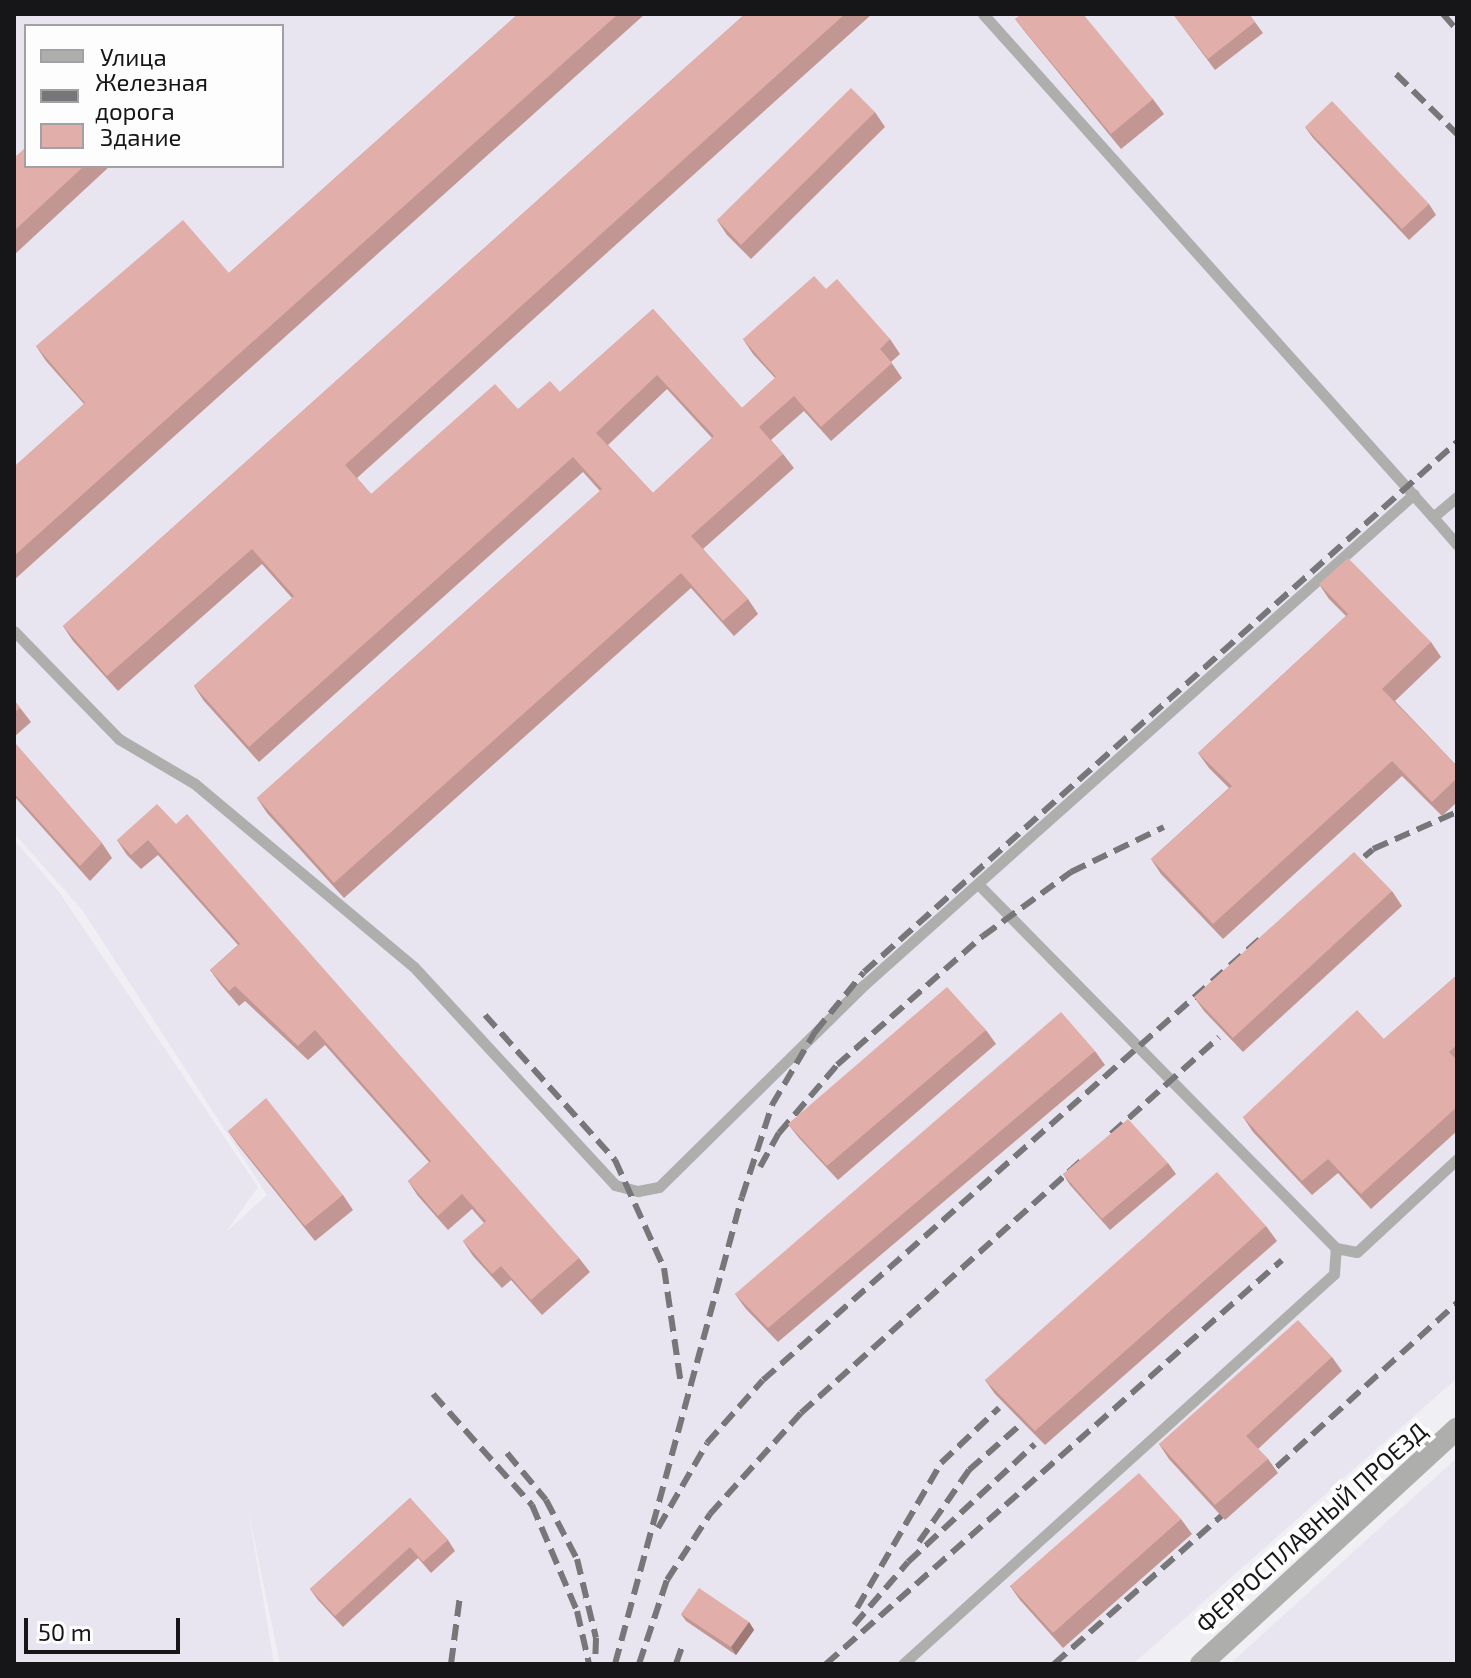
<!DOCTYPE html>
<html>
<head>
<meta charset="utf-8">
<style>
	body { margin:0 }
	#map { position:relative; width:1471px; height:1678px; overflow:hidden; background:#f0eff3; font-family:"Exo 2",sans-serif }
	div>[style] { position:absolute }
	.built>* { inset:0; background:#e8e4f0 }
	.lane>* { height:11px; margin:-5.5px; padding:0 5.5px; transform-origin:5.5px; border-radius:5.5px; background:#aeafad }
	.street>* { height:22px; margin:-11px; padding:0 11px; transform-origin:11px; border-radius:11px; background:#aeafad }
	.rail>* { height:6px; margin-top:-3px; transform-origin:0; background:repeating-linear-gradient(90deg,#777679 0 16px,transparent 0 24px) }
	.wall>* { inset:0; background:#c29692 }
	.shaded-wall>* { inset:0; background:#9e7a77 }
	.building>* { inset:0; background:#e1aeaa }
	span { translate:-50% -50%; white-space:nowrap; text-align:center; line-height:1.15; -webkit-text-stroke:8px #fdfdfe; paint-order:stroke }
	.street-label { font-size:24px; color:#161517 }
	.frame { position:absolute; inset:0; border:16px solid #161517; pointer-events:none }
	.legend { position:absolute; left:24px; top:24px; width:260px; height:144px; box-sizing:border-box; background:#fdfdfe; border:2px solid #a1a0a2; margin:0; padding:10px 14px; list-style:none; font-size:24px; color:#161517 }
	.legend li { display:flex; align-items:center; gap:16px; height:40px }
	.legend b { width:40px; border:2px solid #a1a0a2 }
	.scale { position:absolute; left:24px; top:1618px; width:156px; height:36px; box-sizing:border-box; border:4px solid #161517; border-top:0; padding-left:10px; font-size:24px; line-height:28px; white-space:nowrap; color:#161517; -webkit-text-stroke:6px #fdfdfe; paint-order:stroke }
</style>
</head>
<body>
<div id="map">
	<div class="built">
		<div style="clip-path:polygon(evenodd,14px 14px,1457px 14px,1457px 1378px,1133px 1664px,280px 1664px,248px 1509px,274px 1664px,14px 1664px,14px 840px,59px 892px,258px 1187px,226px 1232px,267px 1195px,83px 911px,14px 833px,14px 14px,26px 26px,282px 26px,282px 166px,26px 166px,26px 26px)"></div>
		<div style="clip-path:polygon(1457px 1458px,1457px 1664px,1232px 1664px,1233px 1661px)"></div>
	</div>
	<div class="lane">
		<div style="left:983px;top:14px;width:675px;rotate:48.18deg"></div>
		<div style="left:1433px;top:517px;width:31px;rotate:-40deg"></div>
		<div style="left:1433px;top:517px;width:37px;rotate:49deg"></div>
		<div style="left:14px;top:631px;width:151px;rotate:45.8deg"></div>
		<div style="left:119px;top:739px;width:88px;rotate:30.6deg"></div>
		<div style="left:195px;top:784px;width:285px;rotate:39.9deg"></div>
		<div style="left:414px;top:967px;width:297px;rotate:47.3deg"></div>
		<div style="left:615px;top:1185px;width:24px;rotate:15deg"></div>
		<div style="left:638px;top:1191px;width:21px;rotate:-11deg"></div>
		<div style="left:659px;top:1187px;width:288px;rotate:-44.6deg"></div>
		<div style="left:864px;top:985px;width:737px;rotate:-41.76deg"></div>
		<div style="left:981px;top:887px;width:506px;rotate:45.48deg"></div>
		<div style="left:1336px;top:1248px;width:21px;rotate:11deg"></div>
		<div style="left:1357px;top:1252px;width:137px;rotate:-42.9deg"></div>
		<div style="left:903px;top:1664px;width:581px;rotate:-42.14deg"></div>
		<div style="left:1334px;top:1274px;width:26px;rotate:-86deg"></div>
	</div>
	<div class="street">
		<div style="left:1201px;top:1664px;width:348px;rotate:-42.6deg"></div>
	</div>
	<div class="rail">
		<div style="left:1443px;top:14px;width:21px;rotate:49deg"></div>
		<div style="left:1396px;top:74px;width:86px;rotate:44.5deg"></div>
		<div style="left:1346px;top:872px;width:35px;rotate:-40deg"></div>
		<div style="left:1373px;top:849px;width:92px;rotate:-23.8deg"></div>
		<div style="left:485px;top:1015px;width:195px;rotate:48.1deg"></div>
		<div style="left:615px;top:1160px;width:119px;rotate:65.6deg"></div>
		<div style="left:664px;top:1268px;width:118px;rotate:81.7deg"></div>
		<div style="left:1111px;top:1134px;width:145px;rotate:-41.9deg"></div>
		<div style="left:760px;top:1167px;width:39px;rotate:-61deg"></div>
		<div style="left:779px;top:1133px;width:89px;rotate:-49.5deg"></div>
		<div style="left:837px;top:1065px;width:195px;rotate:-41.5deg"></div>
		<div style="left:983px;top:936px;width:109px;rotate:-36deg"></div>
		<div style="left:1071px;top:872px;width:103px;rotate:-25.8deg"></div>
		<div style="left:433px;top:1394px;width:149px;rotate:48.3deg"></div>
		<div style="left:532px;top:1505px;width:115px;rotate:67deg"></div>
		<div style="left:577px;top:1611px;width:54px;rotate:77.2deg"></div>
		<div style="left:507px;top:1453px;width:61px;rotate:50.3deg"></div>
		<div style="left:546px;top:1500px;width:67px;rotate:62.3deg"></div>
		<div style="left:577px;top:1559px;width:81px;rotate:76.5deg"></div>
		<div style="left:596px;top:1638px;width:26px;rotate:92deg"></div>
		<div style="left:1259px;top:1483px;width:268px;rotate:-42.3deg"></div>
		<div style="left:658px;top:1528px;width:98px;rotate:-60deg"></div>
		<div style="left:707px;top:1443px;width:84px;rotate:-48.4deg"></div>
		<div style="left:763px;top:1380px;width:666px;rotate:-41.59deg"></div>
		<div style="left:919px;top:1542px;width:88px;rotate:-55.2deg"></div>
		<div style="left:969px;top:1470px;width:68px;rotate:-41.4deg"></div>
		<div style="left:857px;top:1608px;width:168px;rotate:-59.9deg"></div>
		<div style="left:941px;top:1463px;width:80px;rotate:-43.5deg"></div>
		<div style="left:854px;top:1625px;width:83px;rotate:-49.4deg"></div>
		<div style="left:908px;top:1562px;width:173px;rotate:-42.9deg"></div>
		<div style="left:451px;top:1664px;width:69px;rotate:-82.5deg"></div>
		<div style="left:615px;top:1664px;width:484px;rotate:-74.8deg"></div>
		<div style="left:742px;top:1197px;width:97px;rotate:-71.9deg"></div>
		<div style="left:772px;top:1105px;width:85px;rotate:-59.5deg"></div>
		<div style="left:815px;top:1032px;width:77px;rotate:-50.8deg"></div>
		<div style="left:864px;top:972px;width:795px;rotate:-41.79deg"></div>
		<div style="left:639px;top:1664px;width:89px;rotate:-71.6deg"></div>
		<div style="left:667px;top:1580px;width:79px;rotate:-56.9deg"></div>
		<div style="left:710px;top:1514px;width:136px;rotate:-48deg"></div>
		<div style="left:801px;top:1413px;width:377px;rotate:-42deg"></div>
		<div style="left:676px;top:1664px;width:18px;rotate:-71deg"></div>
		<div style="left:826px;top:1664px;width:609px;rotate:-41.54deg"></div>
		<div style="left:1054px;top:1664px;width:246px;rotate:-41.5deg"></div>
	</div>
	<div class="wall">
		<div style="clip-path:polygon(518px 14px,645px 14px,14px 580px,14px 467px,84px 404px,46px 361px,36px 346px,229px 273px)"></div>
		<div style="clip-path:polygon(evenodd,745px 14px,872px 14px,357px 478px,371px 494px,518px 409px,560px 392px,653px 309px,742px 408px,775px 378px,753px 354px,743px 339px,826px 289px,890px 339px,900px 354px,891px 362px,902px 378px,831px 441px,804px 411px,771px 440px,783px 454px,794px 468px,703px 549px,748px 599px,758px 614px,734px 636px,691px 588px,344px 898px,267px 813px,257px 798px,600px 491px,583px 472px,259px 762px,204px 701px,194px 686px,292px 598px,262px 564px,118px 691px,73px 641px,63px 626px,745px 14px,667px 389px,712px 438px,653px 493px,608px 445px,667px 389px)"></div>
		<div style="clip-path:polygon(1173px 14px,1249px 14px,1263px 33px,1215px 70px)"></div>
		<div style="clip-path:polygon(1015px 19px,1153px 99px,1164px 114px,1121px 149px,1026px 33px)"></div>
		<div style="clip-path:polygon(875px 112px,885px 127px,751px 259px,727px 235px,717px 220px)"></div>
		<div style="clip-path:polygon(1305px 127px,1429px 204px,1436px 215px,1409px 240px,1313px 138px)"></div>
		<div style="clip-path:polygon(14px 158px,26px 166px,110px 166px,14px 255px)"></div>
		<div style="clip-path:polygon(1319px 584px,1431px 642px,1441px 657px,1395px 701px,1457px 766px,1457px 802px,1442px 816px,1402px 776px,1223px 939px,1161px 874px,1151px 859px,1229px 788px,1209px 768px,1198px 753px,1346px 616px,1329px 599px)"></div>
		<div style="clip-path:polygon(14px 700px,31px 722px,14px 737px)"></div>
		<div style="clip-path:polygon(14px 742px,102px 843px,112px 858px,90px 881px,14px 796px)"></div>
		<div style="clip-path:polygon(176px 824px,579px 1258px,590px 1272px,542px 1315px,511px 1280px,502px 1288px,473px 1256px,463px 1241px,484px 1223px,472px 1209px,448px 1230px,418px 1196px,408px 1181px,429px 1162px,325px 1045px,308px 1060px,245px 1001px,239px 1006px,221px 985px,210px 970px,238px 945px,158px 855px,141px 869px,127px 855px,117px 840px)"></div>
		<div style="clip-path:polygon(1392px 891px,1402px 906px,1243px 1052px,1204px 1011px,1194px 997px)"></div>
		<div style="clip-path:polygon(1457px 975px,1457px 1131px,1371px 1209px,1338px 1173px,1312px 1195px,1253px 1132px,1243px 1117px,1384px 1039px)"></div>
		<div style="clip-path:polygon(986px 1030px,996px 1044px,838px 1180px,799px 1138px,788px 1124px)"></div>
		<div style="clip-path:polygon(1095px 1051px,1105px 1065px,778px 1342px,746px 1309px,735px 1294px)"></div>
		<div style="clip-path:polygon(228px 1131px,343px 1195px,353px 1210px,315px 1241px,238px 1145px)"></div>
		<div style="clip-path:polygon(1168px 1163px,1176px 1174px,1110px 1230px,1070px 1185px,1063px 1174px)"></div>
		<div style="clip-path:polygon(1266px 1226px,1277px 1241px,1045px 1445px,995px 1394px,985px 1380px)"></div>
		<div style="clip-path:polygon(1332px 1357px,1342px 1371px,1258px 1449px,1268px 1459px,1278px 1473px,1225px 1520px,1169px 1459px,1159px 1444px)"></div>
		<div style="clip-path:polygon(410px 1498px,448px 1540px,455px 1551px,431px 1573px,418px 1558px,343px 1627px,318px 1600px,310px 1589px)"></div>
		<div style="clip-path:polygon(1181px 1519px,1192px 1534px,1063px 1648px,1020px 1600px,1010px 1586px)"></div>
		<div style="clip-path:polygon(681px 1614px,749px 1622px,754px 1630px,736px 1655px,686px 1621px)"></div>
	</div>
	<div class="shaded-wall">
		<div style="clip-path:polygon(749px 1622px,754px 1630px,736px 1655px,731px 1647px)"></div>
	</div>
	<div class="building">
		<div style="clip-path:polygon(518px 14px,618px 14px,14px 556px,14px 467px,85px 403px,36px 346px,183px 220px,229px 273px)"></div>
		<div style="clip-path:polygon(evenodd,745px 14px,845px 14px,345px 465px,371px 494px,495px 384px,518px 409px,550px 381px,560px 392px,653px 309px,742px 408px,776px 377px,743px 339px,814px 276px,826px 289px,837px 279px,890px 339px,880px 349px,892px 363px,821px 427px,794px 396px,759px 427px,783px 454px,691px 536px,748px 599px,723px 621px,681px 573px,334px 883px,257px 798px,602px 489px,573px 457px,249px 747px,194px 686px,294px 596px,252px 549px,107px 676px,63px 626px,745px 14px,657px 375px,714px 436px,653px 493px,596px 433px,657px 375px)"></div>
		<div style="clip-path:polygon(1021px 14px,1083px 14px,1153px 99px,1111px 134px,1015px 19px)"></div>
		<div style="clip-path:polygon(1173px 14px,1249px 14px,1255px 22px,1208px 59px)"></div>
		<div style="clip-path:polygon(851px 88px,875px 112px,741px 245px,717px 220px)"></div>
		<div style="clip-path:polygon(1332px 101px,1429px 204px,1402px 229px,1305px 127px)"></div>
		<div style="clip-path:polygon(26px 147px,26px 166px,84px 166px,14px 231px,14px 158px)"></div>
		<div style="clip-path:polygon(1348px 558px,1431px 642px,1382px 689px,1457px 766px,1457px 778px,1432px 802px,1392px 761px,1213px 924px,1151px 859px,1232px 786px,1198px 753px,1348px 614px,1319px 584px)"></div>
		<div style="clip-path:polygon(14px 700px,20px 708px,14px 713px)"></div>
		<div style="clip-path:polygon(14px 742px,102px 843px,80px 866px,14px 793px)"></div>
		<div style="clip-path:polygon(157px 804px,176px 824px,187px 814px,579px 1258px,531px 1300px,501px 1266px,492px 1274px,463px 1241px,486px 1221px,462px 1194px,438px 1216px,408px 1181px,431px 1161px,315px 1030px,298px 1046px,235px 986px,229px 991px,210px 970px,240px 944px,148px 840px,131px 855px,117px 840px)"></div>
		<div style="clip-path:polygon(1354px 852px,1392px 891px,1233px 1038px,1194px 997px)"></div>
		<div style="clip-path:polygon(1457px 975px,1457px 1045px,1449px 1052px,1457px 1060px,1457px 1107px,1361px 1194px,1328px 1159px,1302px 1181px,1243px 1117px,1357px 1010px,1384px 1039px)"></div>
		<div style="clip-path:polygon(947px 987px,986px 1030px,827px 1166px,788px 1124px)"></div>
		<div style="clip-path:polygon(1061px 1012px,1095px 1051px,768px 1328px,735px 1294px)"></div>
		<div style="clip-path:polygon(266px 1098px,343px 1195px,305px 1226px,228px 1131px)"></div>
		<div style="clip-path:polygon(1128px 1119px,1168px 1163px,1102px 1219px,1063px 1174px)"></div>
		<div style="clip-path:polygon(1217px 1172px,1266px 1226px,1035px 1431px,985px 1380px)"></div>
		<div style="clip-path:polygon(1298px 1320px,1332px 1357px,1246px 1436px,1268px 1459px,1215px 1505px,1159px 1444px)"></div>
		<div style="clip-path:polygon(1139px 1473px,1181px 1519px,1053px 1633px,1010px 1586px)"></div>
		<div style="clip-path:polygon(410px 1498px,448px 1540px,423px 1562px,410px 1547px,335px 1616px,310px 1589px)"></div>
		<div style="clip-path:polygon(699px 1588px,749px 1622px,731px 1647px,681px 1614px)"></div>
	</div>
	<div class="street-label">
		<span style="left:1311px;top:1527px;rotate:-42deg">ФЕРРОСПЛАВНЫЙ ПРОЕЗД</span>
	</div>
	<div class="frame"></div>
	<ul class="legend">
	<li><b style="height:10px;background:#aeafad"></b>Улица</li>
	<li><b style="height:10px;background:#777679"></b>Железная дорога</li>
	<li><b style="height:22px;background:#e1aeaa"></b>Здание</li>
	</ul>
	<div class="scale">50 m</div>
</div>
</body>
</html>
